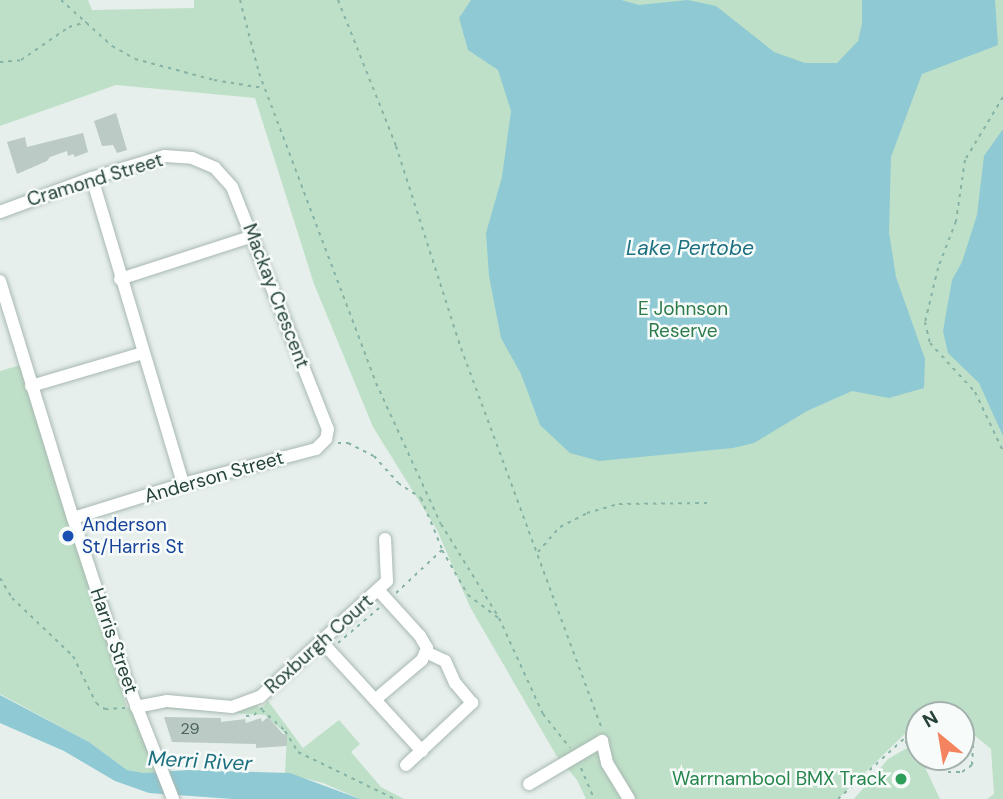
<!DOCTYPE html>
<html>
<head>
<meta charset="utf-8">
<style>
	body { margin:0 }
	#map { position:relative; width:1003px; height:799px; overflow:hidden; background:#e6efeb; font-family:"DM Sans",sans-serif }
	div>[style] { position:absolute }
	.green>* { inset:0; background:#bfe0c8 }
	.water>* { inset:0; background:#8ec9d4 }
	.building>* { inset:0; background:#bbcac4 }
	.path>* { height:2px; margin-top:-1px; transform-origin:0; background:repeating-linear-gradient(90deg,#86b3a5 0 3.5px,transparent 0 8.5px) }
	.roads { filter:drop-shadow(0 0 2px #a8b8b2) drop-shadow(0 0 2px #a8b8b2) }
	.minor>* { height:12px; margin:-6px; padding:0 6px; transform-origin:6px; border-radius:6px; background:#fff }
	.dots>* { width:19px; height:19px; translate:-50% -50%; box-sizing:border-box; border:4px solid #f7fbf9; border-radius:50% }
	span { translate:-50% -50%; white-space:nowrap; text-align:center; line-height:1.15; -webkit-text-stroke:5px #f7fbf9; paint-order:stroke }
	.number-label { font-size:16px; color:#4a645c }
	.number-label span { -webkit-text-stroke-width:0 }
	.street-label { font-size:19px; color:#24423a }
	.park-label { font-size:19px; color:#2d7a4b }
	.transit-label { font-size:19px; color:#164399 }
	.left { translate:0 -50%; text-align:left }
	.leisure-label { font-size:19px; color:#27864d }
	.right { translate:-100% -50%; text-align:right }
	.water-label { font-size:21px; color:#1c6f80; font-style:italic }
	.north { position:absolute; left:905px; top:701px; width:70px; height:70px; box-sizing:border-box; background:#f7fbf9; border:2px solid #a3b1ad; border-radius:50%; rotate:330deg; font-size:19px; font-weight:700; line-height:28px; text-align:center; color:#24423a }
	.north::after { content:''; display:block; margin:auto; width:24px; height:32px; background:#f4845f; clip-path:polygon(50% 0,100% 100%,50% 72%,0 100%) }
</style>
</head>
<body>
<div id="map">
	<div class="green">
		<div style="clip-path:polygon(0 0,88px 0,92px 10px,194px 8px,194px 0,1003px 0,1003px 799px,987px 799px,994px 794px,991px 749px,961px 724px,961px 715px,951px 715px,936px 703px,924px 715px,919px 715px,919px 720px,838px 799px,586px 799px,577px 780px,556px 755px,470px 607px,437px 530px,373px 427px,314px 284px,255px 98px,116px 85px,0 126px)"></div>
		<div style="clip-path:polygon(24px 364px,127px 708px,157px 701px,252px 701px,261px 709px,268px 701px,303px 748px,339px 720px,360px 744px,351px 752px,381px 787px,404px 799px,360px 799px,323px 783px,285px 773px,287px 735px,265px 715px,137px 707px,162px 772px,144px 773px,127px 770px,89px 742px,0 694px,0 371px)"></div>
		<div style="clip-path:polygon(914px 744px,940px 799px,854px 799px,888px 759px)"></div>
	</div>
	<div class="water">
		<div style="clip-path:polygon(471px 0,621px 0,639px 5px,688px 0,716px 6px,774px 52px,805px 63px,837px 63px,858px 41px,862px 24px,862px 0,995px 0,998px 45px,922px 74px,891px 157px,889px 232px,896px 277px,925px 359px,924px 388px,889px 398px,852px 391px,807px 411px,754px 443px,733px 448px,599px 461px,570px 453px,540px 425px,521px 374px,501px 338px,489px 276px,486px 233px,502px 177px,511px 111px,498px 70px,468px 50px,459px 18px)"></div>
		<div style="clip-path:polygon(1003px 129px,1003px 436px,979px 383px,948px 353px,943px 331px,952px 280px,962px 262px,977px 215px,984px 156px)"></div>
		<div style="clip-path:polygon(0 695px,89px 742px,127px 770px,144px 773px,188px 770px,290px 773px,360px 799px,233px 799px,149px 793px,115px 781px,64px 751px,0 723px)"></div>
	</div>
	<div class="building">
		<div style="clip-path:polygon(116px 113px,127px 150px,117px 153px,113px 145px,102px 146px,94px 121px)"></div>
		<div style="clip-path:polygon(83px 133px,88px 152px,75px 157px,73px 154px,68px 156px,67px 151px,50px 157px,47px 161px,17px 174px,7px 142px,25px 137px,27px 147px)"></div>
		<div style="clip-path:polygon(164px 717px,221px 718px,221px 722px,245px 719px,246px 723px,261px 718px,262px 722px,268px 717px,283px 734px,287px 734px,287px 746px,256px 748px,256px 744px,172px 742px)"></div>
	</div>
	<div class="path">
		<div style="left:61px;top:0;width:69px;rotate:42deg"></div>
		<div style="left:112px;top:46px;width:26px;rotate:29deg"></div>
		<div style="left:135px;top:59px;width:82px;rotate:14.9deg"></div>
		<div style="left:214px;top:80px;width:50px;rotate:9.3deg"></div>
		<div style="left:240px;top:0;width:75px;rotate:75.4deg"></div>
		<div style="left:259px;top:73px;width:331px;rotate:69.3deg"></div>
		<div style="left:376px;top:383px;width:155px;rotate:65.3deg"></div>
		<div style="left:441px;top:524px;width:110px;rotate:58.3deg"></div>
		<div style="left:499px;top:618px;width:106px;rotate:65.4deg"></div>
		<div style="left:543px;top:714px;width:43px;rotate:51.5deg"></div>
		<div style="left:338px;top:0;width:157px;rotate:68.3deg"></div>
		<div style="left:396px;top:146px;width:212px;rotate:72.2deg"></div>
		<div style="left:461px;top:348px;width:406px;rotate:69.7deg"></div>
		<div style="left:0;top:62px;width:21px;rotate:-5deg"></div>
		<div style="left:21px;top:60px;width:58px;rotate:-34.5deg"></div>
		<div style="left:69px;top:27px;width:18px;rotate:-16deg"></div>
		<div style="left:1003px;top:97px;width:74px;rotate:121.1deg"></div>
		<div style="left:965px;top:160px;width:62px;rotate:98.4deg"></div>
		<div style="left:956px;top:221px;width:50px;rotate:111deg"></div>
		<div style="left:938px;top:268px;width:56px;rotate:103.5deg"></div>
		<div style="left:925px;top:322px;width:22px;rotate:77deg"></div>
		<div style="left:930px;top:343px;width:67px;rotate:47.4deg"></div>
		<div style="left:975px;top:392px;width:65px;rotate:64.6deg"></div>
		<div style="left:338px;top:443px;width:10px"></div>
		<div style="left:348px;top:443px;width:29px;rotate:27deg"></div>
		<div style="left:374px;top:456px;width:36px;rotate:48deg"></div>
		<div style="left:398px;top:483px;width:27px;rotate:33deg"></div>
		<div style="left:421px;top:498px;width:55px;rotate:67.6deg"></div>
		<div style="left:538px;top:552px;width:33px;rotate:-49deg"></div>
		<div style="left:560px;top:527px;width:30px;rotate:-27deg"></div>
		<div style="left:587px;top:513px;width:33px;rotate:-16deg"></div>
		<div style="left:619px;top:504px;width:88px;rotate:-0.7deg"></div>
		<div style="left:0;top:578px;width:23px;rotate:59deg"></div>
		<div style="left:12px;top:598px;width:84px;rotate:43.6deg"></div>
		<div style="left:73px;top:656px;width:52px;rotate:63.9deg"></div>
		<div style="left:96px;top:703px;width:11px;rotate:34deg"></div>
		<div style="left:105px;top:709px;width:20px;rotate:-3deg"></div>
		<div style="left:396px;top:593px;width:63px;rotate:-43.1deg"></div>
		<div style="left:442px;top:550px;width:52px;rotate:60deg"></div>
		<div style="left:468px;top:595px;width:38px;rotate:37deg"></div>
		<div style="left:338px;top:643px;width:54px;rotate:-40.5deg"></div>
		<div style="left:262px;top:710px;width:31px;rotate:42deg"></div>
		<div style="left:285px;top:731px;width:25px;rotate:58deg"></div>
		<div style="left:298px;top:752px;width:108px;rotate:25.9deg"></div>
		<div style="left:246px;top:716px;width:8px;rotate:-7deg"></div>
		<div style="left:254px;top:715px;width:11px;rotate:-41deg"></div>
		<div style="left:905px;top:742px;width:15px;rotate:16deg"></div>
		<div style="left:928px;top:757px;width:25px;rotate:37deg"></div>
		<div style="left:948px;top:772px;width:14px"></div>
		<div style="left:962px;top:772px;width:12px;rotate:-35deg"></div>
		<div style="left:972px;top:765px;width:19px;rotate:-87deg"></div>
		<div style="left:973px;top:746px;width:21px;rotate:-125deg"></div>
		<div style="left:581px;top:768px;width:34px;rotate:67deg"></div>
		<div style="left:838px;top:799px;width:110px;rotate:-42.4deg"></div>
	</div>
	<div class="roads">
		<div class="minor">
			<div style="left:92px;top:178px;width:319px;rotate:73.4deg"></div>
			<div style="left:0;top:212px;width:98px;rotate:-20.3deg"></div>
			<div style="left:92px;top:178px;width:76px;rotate:-16.8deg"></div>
			<div style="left:165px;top:156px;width:27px;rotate:4deg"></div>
			<div style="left:192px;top:158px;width:25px;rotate:23deg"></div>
			<div style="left:215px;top:168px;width:25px;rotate:48deg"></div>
			<div style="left:232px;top:187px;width:260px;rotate:68.4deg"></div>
			<div style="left:328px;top:429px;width:10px;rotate:101deg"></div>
			<div style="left:326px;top:439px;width:14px;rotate:135deg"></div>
			<div style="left:316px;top:449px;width:134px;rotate:165.3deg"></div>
			<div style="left:186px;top:483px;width:118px;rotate:162.8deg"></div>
			<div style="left:120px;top:279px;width:140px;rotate:-17.9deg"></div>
			<div style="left:0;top:281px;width:248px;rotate:72.9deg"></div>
			<div style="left:73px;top:518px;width:173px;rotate:71.8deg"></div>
			<div style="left:127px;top:682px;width:126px;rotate:68.5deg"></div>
			<div style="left:31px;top:386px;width:117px;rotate:-16.4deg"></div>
			<div style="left:322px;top:642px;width:148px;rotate:47.5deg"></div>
			<div style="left:376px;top:699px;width:60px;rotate:-40.3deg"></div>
			<div style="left:422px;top:660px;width:13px;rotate:-67deg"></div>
			<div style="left:427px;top:648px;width:14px;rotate:-120deg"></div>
			<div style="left:420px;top:636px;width:61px;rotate:-132.3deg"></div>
			<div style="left:136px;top:707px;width:32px;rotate:-11deg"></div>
			<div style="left:167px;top:701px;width:65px;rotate:5.3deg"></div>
			<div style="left:232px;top:707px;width:30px;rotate:-20deg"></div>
			<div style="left:260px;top:697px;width:172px;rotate:-42.4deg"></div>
			<div style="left:387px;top:581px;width:42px;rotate:-92.7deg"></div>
			<div style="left:406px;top:765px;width:91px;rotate:-43.2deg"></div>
			<div style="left:472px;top:703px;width:26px;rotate:-130deg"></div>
			<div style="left:455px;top:683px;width:24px;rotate:-114deg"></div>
			<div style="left:445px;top:661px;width:21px;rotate:-155deg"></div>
			<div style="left:529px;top:784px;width:85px;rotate:-30.5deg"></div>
			<div style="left:602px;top:741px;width:23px;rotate:77deg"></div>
			<div style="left:607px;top:763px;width:42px;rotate:58.6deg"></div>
		</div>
	</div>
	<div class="dots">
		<div style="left:68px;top:536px;background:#1a4fb4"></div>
		<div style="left:901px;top:779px;background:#2e9e5b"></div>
	</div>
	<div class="number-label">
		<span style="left:190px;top:729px">29</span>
	</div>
	<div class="street-label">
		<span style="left:95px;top:180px;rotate:-17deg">Cramond Street</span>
		<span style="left:276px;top:296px;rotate:69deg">Mackay Crescent</span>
		<span style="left:214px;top:477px;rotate:-16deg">Anderson Street</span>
		<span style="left:114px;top:641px;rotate:71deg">Harris Street</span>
		<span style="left:319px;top:644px;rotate:-42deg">Roxburgh Court</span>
	</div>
	<div class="park-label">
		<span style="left:683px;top:320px">E Johnson<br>Reserve</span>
	</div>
	<div class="transit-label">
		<span class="left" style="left:82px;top:536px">Anderson<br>St/Harris St</span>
	</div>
	<div class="leisure-label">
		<span class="right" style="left:887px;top:779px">Warrnambool BMX Track</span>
	</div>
	<div class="water-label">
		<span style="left:690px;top:248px">Lake Pertobe</span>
		<span style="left:200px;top:761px;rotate:3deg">Merri River</span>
	</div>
	<div class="north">N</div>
</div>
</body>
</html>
